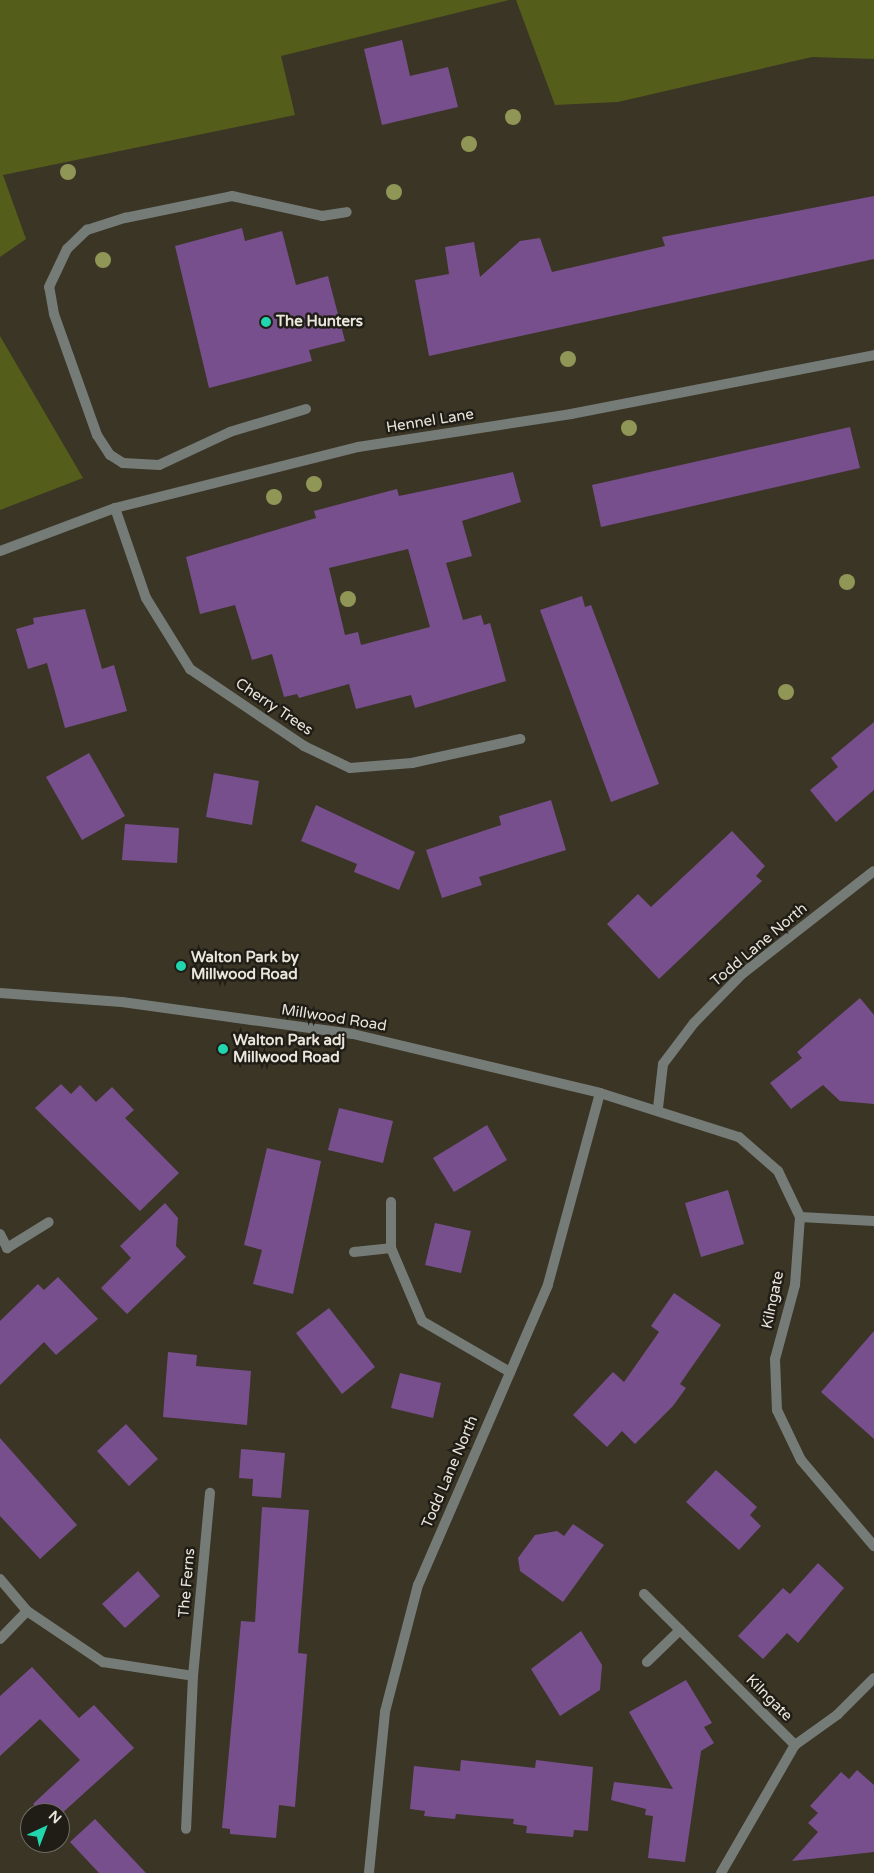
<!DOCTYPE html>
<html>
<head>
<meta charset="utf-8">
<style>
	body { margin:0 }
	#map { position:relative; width:874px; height:1873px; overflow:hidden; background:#3b3526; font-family:"Varela Round",sans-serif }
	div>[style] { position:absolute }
	.green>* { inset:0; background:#545d1a }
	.building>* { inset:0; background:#774f8c }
	.service>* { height:10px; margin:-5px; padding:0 5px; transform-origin:5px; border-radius:5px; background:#757c77 }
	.minor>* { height:10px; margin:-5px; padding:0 5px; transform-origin:5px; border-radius:5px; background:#757c77 }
	.tertiary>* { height:10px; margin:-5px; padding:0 5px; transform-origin:5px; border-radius:5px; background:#757c77 }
	.trees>* { width:16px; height:16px; margin:-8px; border-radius:50%; background:#909756 }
	.dots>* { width:14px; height:14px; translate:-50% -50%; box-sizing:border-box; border:2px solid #201d16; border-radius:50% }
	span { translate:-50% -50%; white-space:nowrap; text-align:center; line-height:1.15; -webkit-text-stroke:5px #201d16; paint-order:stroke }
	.poi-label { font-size:15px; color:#eae6dc; font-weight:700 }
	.left { translate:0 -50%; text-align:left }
	.street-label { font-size:15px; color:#eae6dc }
	.north { position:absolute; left:20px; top:1803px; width:50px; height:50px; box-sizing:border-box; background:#201d16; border:1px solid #716d65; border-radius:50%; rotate:43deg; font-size:14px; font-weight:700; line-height:20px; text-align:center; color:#eae6dc }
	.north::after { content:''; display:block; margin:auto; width:18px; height:22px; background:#21d5af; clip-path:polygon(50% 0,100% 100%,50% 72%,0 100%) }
</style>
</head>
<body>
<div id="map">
	<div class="green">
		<div style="clip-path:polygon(0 0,509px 0,281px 56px,295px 115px,3px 175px,26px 239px,0 257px)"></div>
		<div style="clip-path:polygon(516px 0,874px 0,874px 59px,812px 57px,618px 102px,555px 105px)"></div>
		<div style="clip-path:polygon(0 336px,83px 478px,0 510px)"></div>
	</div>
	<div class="building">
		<div style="clip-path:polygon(402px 40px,410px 76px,448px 67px,458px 107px,382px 125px,364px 49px)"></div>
		<div style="clip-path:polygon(874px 196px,874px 259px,429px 356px,415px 280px,449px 274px,445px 247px,474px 242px,480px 277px,520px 241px,540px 238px,552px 272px,665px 246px,662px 237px)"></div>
		<div style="clip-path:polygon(242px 228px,245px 241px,282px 231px,296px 285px,328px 276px,345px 341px,309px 350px,312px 361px,209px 388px,175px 246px)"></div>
		<div style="clip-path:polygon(850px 427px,860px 468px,601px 527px,592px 485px)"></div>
		<div style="clip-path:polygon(evenodd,513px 472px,521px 502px,462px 521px,472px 556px,446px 563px,463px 620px,481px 615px,484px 625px,490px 623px,506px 681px,415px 708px,411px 695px,356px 709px,349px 684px,299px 698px,297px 694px,284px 697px,272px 654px,252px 660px,235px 605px,200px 614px,186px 557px,316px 518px,314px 511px,359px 499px,397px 489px,399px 496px,513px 472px,408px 549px,430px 627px,361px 645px,358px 632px,345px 635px,329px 568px,408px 549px)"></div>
		<div style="clip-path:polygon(582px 596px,585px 607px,591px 605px,659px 784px,611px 802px,540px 610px)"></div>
		<div style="clip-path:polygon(85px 609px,102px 669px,114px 665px,127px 711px,65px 728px,47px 663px,28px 669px,16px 629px,34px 624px,33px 618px)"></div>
		<div style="clip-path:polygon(874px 722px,874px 790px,836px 822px,810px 790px,838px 767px,831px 758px)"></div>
		<div style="clip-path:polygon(89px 753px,125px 816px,82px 840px,46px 777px)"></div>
		<div style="clip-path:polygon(214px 773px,259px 781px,252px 825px,206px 817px)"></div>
		<div style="clip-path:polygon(551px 800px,566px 850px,479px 877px,482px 885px,442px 898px,426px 850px,501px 825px,499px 816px)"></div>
		<div style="clip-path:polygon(316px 805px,415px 852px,399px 890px,354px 872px,357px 864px,301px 841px)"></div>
		<div style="clip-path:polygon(125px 824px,179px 828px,177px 863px,122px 860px)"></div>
		<div style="clip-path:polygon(732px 831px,765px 866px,756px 876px,762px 881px,659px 979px,607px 924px,638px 894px,651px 907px)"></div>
		<div style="clip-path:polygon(860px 998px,874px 1015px,874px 1104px,840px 1101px,823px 1085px,791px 1109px,770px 1083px,802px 1058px,797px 1052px)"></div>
		<div style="clip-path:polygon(61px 1084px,71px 1094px,80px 1085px,96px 1102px,112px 1087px,134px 1110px,125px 1118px,179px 1173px,140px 1211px,35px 1108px)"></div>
		<div style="clip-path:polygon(339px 1108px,393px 1121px,383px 1163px,328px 1150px)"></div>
		<div style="clip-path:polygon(487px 1125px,507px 1160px,454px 1192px,433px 1158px)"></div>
		<div style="clip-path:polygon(267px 1148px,321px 1161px,293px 1294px,253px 1284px,262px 1250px,244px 1245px)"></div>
		<div style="clip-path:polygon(728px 1190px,744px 1244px,701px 1257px,685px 1203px)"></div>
		<div style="clip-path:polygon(165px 1203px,178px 1218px,176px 1246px,186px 1257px,127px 1314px,101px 1288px,131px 1258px,120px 1246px)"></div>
		<div style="clip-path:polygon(435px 1223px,471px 1231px,461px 1273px,425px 1265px)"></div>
		<div style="clip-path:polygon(58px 1277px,98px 1319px,56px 1355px,44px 1342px,0 1385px,0 1321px,38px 1284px,44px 1290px)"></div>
		<div style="clip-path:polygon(674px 1293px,721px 1325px,680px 1384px,686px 1388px,673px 1406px,635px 1444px,622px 1431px,607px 1447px,573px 1415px,613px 1372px,624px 1382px,659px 1332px,651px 1326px)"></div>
		<div style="clip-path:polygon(329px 1308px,375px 1367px,342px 1394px,296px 1333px)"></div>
		<div style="clip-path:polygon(874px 1331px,874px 1439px,821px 1392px)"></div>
		<div style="clip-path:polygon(168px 1352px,197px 1355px,196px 1366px,251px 1371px,247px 1425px,163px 1417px)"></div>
		<div style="clip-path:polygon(400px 1373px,441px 1383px,433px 1418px,391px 1408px)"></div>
		<div style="clip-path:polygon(126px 1424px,158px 1459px,129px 1486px,97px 1451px)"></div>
		<div style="clip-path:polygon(0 1438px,77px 1525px,40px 1559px,0 1516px)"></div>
		<div style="clip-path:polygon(241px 1449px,285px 1453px,281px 1498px,252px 1496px,253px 1479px,239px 1478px)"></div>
		<div style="clip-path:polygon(716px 1470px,757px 1507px,750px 1515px,761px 1526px,739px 1550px,686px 1502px)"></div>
		<div style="clip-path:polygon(262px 1507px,309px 1510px,298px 1653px,307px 1654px,295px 1807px,279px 1805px,276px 1838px,230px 1834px,230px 1829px,222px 1828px,241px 1621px,255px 1622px)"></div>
		<div style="clip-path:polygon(573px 1524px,604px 1545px,563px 1602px,520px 1571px,518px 1558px,535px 1535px,557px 1531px,564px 1536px)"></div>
		<div style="clip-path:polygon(818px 1563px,844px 1588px,798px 1643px,787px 1633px,763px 1659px,738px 1636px,783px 1588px,790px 1594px)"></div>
		<div style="clip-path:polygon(138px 1571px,160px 1596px,125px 1628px,102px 1604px)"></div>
		<div style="clip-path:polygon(581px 1631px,602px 1665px,600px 1690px,560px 1716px,531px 1669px)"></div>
		<div style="clip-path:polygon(32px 1667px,79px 1718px,94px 1705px,134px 1748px,60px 1815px,42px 1813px,33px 1804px,80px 1760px,40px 1719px,0 1756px,0 1696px)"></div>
		<div style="clip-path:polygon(686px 1680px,712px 1723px,704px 1727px,714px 1743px,701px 1751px,685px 1862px,648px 1858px,653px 1816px,645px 1815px,646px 1809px,611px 1800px,614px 1782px,673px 1789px,629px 1712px)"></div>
		<div style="clip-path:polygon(461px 1760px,535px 1768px,536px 1760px,593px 1767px,588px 1831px,574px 1830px,573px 1837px,526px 1833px,527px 1826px,513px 1824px,514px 1819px,456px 1814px,455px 1819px,424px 1816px,425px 1811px,410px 1809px,414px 1766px,460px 1771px)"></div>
		<div style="clip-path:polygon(857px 1770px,874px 1785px,874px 1852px,792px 1861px,818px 1832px,808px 1823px,818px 1813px,810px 1806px,841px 1772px,849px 1779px)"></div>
		<div style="clip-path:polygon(95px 1819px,146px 1873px,99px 1873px,70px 1842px)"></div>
	</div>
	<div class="service">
		<div style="left:306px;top:409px;width:79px;rotate:163.2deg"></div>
		<div style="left:230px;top:432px;width:78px;rotate:155.1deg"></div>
		<div style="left:159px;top:465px;width:36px;rotate:-177deg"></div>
		<div style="left:123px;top:463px;width:15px;rotate:-148deg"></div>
		<div style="left:110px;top:455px;width:24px;rotate:-123deg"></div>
		<div style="left:97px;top:435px;width:128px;rotate:-109.6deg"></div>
		<div style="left:54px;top:314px;width:27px;rotate:-100deg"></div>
		<div style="left:49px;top:287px;width:42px;rotate:-64.7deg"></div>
		<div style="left:67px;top:249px;width:28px;rotate:-44deg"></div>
		<div style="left:87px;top:230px;width:40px;rotate:-18deg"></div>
		<div style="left:125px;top:218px;width:109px;rotate:-11.6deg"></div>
		<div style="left:232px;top:196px;width:92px;rotate:12.5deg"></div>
		<div style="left:322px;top:216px;width:25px;rotate:-9deg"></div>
	</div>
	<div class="minor">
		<div style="left:115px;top:508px;width:95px;rotate:71deg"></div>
		<div style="left:146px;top:598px;width:84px;rotate:58.2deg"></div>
		<div style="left:190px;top:669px;width:138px;rotate:34deg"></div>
		<div style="left:304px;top:746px;width:51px;rotate:25.6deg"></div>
		<div style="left:350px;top:768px;width:62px;rotate:-4.6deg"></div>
		<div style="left:412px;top:763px;width:111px;rotate:-12.5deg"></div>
		<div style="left:0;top:551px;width:123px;rotate:-20.5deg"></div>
		<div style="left:115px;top:508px;width:251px;rotate:-14.1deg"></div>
		<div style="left:358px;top:447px;width:216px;rotate:-8.8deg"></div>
		<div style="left:571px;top:414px;width:309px;rotate:-11deg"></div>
		<div style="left:600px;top:1093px;width:146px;rotate:17.6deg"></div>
		<div style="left:739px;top:1137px;width:52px;rotate:41.1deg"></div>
		<div style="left:778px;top:1171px;width:51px;rotate:64.4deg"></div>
		<div style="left:800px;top:1217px;width:68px;rotate:94.2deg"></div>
		<div style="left:795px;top:1285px;width:77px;rotate:105.1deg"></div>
		<div style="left:775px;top:1359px;width:51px;rotate:87.8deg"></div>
		<div style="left:777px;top:1410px;width:55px;rotate:64.4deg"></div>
		<div style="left:801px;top:1460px;width:113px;rotate:49.7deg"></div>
		<div style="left:658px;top:1108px;width:44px;rotate:-83.5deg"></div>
		<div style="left:663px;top:1064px;width:51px;rotate:-52.9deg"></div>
		<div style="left:694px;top:1023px;width:69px;rotate:-45.6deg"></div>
		<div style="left:742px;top:974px;width:167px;rotate:-38deg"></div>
		<div style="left:800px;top:1217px;width:74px;rotate:3.1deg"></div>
		<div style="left:0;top:1234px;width:16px;rotate:63deg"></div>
		<div style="left:7px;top:1248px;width:49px;rotate:-31.8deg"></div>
		<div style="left:391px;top:1248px;width:79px;rotate:67deg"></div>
		<div style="left:422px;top:1321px;width:102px;rotate:30.1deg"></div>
		<div style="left:354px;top:1252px;width:37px;rotate:-6deg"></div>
		<div style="left:391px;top:1248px;width:46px;rotate:-90deg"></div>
		<div style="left:0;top:1579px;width:42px;rotate:49.8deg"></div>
		<div style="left:27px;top:1611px;width:92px;rotate:33.9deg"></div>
		<div style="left:103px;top:1662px;width:91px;rotate:8.8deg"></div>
		<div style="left:193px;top:1676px;width:153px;rotate:92.6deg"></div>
		<div style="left:644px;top:1594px;width:51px;rotate:45deg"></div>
		<div style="left:680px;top:1630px;width:46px;rotate:135.9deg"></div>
		<div style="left:680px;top:1630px;width:163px;rotate:45deg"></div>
		<div style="left:0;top:1639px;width:39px;rotate:-46deg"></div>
		<div style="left:193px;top:1676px;width:184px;rotate:-84.7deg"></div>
		<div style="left:721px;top:1873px;width:148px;rotate:-60deg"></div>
		<div style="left:795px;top:1745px;width:52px;rotate:-35.5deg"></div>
		<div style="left:837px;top:1715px;width:52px;rotate:-45deg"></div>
	</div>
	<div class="tertiary">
		<div style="left:0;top:993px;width:122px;rotate:4.2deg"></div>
		<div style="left:122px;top:1002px;width:233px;rotate:7.9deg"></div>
		<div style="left:353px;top:1034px;width:254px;rotate:13.4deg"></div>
		<div style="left:600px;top:1093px;width:199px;rotate:105.2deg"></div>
		<div style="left:548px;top:1285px;width:327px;rotate:113.4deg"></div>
		<div style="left:418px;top:1585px;width:131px;rotate:104.6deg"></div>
		<div style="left:385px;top:1712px;width:162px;rotate:95.7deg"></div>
	</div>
	<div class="trees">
		<div style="left:513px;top:117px"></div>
		<div style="left:469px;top:144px"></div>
		<div style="left:68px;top:172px"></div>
		<div style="left:394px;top:192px"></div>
		<div style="left:103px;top:260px"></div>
		<div style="left:568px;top:359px"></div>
		<div style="left:629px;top:428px"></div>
		<div style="left:314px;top:484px"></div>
		<div style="left:274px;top:497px"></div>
		<div style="left:847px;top:582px"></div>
		<div style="left:348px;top:599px"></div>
		<div style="left:786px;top:692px"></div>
	</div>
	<div class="dots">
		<div style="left:266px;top:322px;background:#21d5af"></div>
		<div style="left:181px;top:966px;background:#21d5af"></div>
		<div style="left:223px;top:1049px;background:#21d5af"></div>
	</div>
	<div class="poi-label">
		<span class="left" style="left:276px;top:322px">The Hunters</span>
		<span class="left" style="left:191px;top:966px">Walton Park by<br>Millwood Road</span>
		<span class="left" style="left:233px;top:1049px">Walton Park adj<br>Millwood Road</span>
	</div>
	<div class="street-label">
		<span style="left:430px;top:421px;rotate:-9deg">Hennel Lane</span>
		<span style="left:274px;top:707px;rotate:34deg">Cherry Trees</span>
		<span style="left:759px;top:945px;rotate:-40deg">Todd Lane North</span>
		<span style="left:334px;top:1018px;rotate:9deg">Millwood Road</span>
		<span style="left:773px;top:1300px;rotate:-78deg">Kilngate</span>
		<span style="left:450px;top:1472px;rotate:-67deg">Todd Lane North</span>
		<span style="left:187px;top:1583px;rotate:-85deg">The Ferns</span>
		<span style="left:769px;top:1698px;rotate:45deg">Kilngate</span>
	</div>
	<div class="north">N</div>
</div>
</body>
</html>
